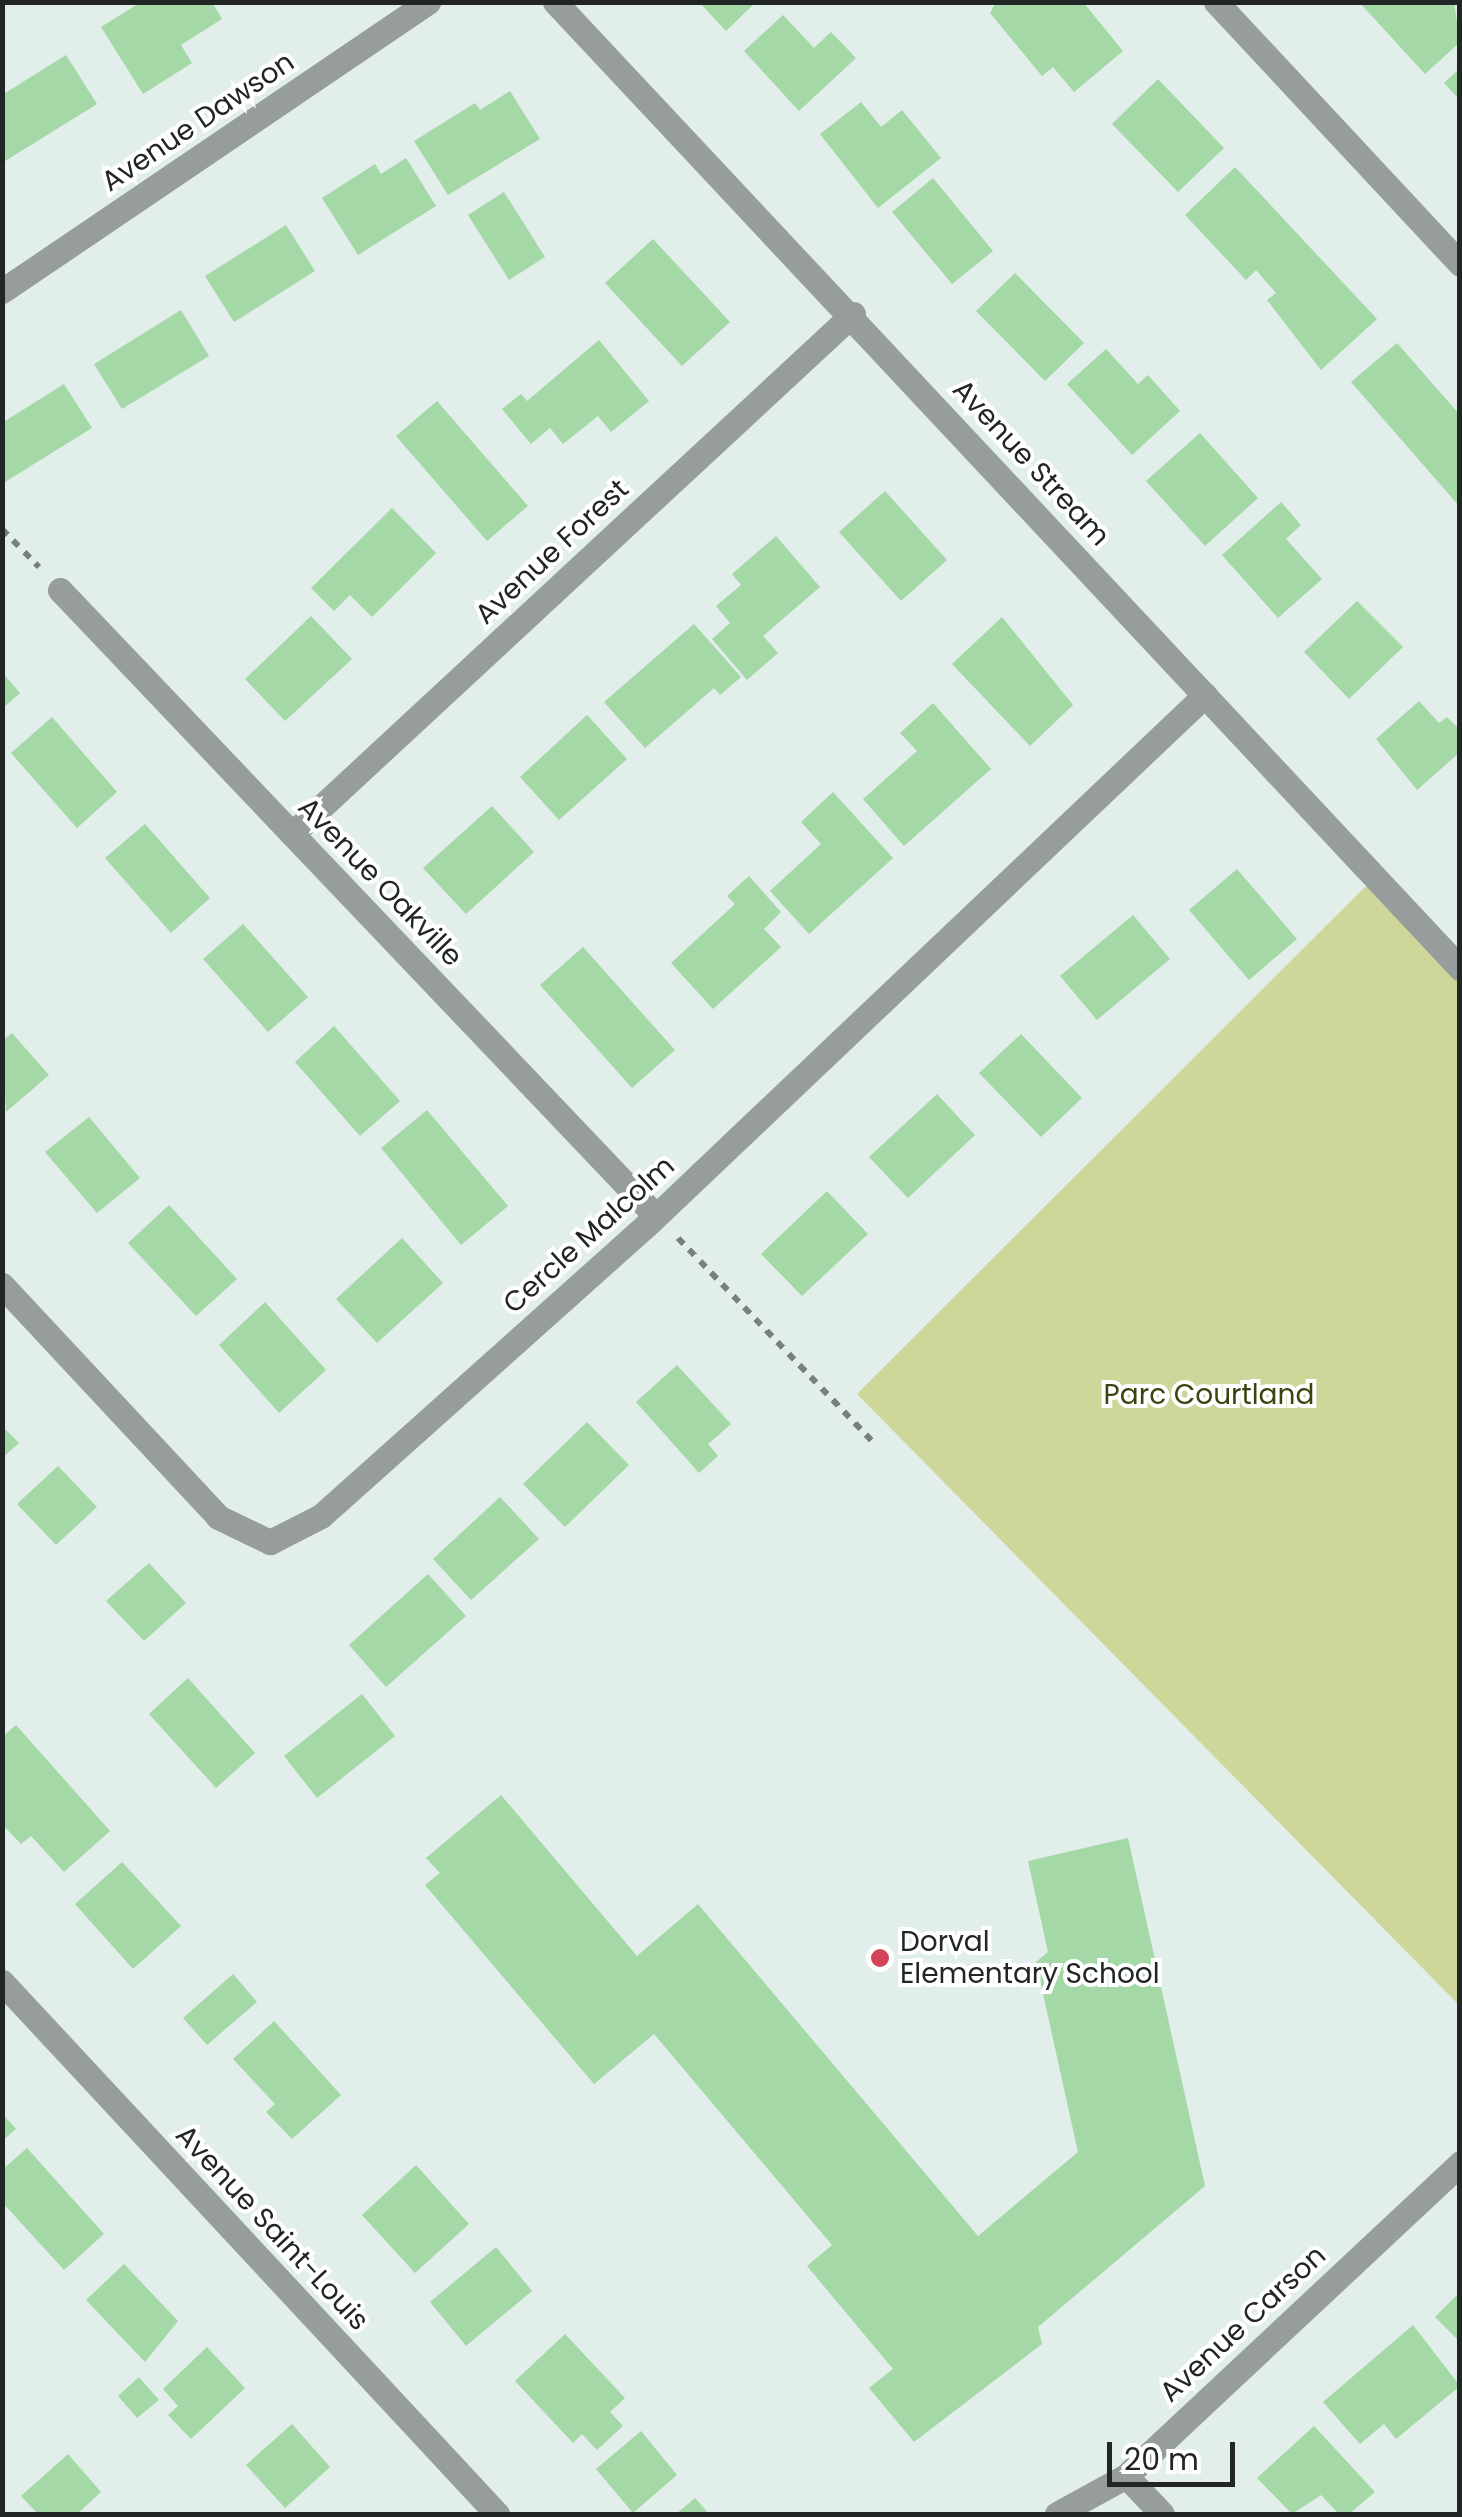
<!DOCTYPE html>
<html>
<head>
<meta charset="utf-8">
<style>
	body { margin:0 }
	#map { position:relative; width:1462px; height:2517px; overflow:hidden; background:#e1eeea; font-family:Poppins,sans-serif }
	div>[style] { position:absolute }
	.green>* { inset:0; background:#cfd699 }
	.building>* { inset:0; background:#a4d8a6 }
	.path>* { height:6px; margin-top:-3px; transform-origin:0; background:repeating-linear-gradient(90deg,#78807d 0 8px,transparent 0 16px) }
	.street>* { height:25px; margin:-12.5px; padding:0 12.5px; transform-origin:12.5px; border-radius:12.5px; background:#979c9d }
	.dots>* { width:28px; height:28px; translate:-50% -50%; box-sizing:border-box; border:5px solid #fff; border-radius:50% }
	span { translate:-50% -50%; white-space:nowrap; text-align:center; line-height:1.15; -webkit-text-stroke:8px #fff; paint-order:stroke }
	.street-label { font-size:28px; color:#212524 }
	.park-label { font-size:28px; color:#3e420f }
	.poi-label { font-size:28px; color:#212524 }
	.left { translate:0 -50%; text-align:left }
	.frame { position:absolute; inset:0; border:5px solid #212524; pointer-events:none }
	.scale { position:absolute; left:1107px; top:2442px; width:128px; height:45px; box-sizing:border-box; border:5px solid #212524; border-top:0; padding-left:12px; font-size:30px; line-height:35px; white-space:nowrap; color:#212524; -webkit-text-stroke:8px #fff; paint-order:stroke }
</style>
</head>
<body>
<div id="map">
	<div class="green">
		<div style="clip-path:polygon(1374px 878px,1459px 974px,1459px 2005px,857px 1394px)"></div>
	</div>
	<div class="building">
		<div style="clip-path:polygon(141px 2px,212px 2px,222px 19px,181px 45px,192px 63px,143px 94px,101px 27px)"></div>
		<div style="clip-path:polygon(699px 2px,756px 2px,726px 31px)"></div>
		<div style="clip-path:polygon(996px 2px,1083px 2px,1123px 51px,1074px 92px,1053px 67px,1042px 76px,990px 13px)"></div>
		<div style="clip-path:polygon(1359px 2px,1454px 2px,1460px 42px,1425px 74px)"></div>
		<div style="clip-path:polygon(783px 15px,814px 48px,831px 32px,856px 58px,799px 111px,744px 51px)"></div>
		<div style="clip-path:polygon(66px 55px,97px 104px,2px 163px,2px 95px)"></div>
		<div style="clip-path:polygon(1460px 68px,1460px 100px,1444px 83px)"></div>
		<div style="clip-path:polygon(1158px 79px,1224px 148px,1178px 192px,1112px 124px)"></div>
		<div style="clip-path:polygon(510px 91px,540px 139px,448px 195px,414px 141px,475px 103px,480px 110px)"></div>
		<div style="clip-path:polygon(861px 102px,881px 127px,902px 110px,941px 158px,878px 208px,820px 134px)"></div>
		<div style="clip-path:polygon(406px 158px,436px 206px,358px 255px,322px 198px,375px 164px,381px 174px)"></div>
		<div style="clip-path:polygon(1235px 167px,1377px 319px,1321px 370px,1267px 300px,1276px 293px,1256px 270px,1246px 280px,1185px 215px)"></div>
		<div style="clip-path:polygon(933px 178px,993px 251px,952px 284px,892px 212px)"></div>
		<div style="clip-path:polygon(504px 192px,545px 257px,509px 280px,468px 215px)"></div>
		<div style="clip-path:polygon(286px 225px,315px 271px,234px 322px,205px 276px)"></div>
		<div style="clip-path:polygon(653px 239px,730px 322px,682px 366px,605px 283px)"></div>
		<div style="clip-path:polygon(1015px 273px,1084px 343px,1045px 381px,976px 311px)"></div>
		<div style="clip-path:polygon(181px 310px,209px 356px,122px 409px,94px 364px)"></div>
		<div style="clip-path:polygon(599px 340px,649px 401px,611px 432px,598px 416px,563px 444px,550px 428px,531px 444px,502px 409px,521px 394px,527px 401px)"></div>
		<div style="clip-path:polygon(1397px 343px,1460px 415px,1460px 507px,1351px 382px)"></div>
		<div style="clip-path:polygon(1106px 349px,1138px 384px,1148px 375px,1180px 411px,1132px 455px,1067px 384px)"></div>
		<div style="clip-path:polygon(64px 384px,92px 428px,5px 482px,2px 423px)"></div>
		<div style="clip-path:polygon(437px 401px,528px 506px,487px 541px,396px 436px)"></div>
		<div style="clip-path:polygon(1200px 433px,1258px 498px,1205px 546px,1146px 481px)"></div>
		<div style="clip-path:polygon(885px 491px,947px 560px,901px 601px,839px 532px)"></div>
		<div style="clip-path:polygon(1281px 502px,1301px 525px,1286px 539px,1322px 579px,1278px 618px,1222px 555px)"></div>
		<div style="clip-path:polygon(392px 508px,436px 553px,372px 617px,350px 595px,334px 611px,311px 588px)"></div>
		<div style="clip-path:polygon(776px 536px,820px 587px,763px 636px,778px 653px,747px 680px,712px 639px,730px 623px,716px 606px,741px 585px,732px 574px)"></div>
		<div style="clip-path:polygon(1357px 601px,1403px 647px,1349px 699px,1304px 652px)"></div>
		<div style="clip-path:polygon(311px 616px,352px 659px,285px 721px,245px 679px)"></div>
		<div style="clip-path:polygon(1002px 617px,1073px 705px,1030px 746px,952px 664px)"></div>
		<div style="clip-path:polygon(694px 624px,741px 677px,720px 695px,714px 688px,645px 748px,604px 702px)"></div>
		<div style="clip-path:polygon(2px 672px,20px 693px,2px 709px)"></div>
		<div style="clip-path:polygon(1419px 701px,1439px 723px,1447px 717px,1460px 730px,1460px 752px,1417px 790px,1376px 739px)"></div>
		<div style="clip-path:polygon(933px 703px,991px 769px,904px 846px,863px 799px,917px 751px,900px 733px)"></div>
		<div style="clip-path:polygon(587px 715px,627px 759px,559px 820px,520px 777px)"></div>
		<div style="clip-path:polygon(52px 717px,117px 792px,77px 828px,11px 753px)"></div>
		<div style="clip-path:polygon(833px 792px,893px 858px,809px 934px,770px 891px,821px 844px,801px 822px)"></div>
		<div style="clip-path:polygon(492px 806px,534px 852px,466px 914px,423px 868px)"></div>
		<div style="clip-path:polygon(145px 824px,210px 898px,171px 933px,105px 858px)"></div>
		<div style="clip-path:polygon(1237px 869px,1297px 939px,1249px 980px,1189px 910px)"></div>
		<div style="clip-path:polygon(749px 876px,781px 912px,764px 929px,781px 947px,713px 1009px,671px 963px,735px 904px,727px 896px)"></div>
		<div style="clip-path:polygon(1133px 915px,1170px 959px,1097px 1020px,1060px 976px)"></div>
		<div style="clip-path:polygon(243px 924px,308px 997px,268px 1032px,203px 959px)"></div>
		<div style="clip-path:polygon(583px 947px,675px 1050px,632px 1088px,540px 985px)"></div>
		<div style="clip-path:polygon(334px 1026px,400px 1101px,360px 1136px,295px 1062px)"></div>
		<div style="clip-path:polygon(12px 1033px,49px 1075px,6px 1112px,2px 1041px)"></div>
		<div style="clip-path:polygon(1021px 1034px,1082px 1098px,1041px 1137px,979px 1073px)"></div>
		<div style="clip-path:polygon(937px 1094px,975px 1135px,908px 1198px,869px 1157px)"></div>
		<div style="clip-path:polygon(427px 1110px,508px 1206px,461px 1245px,381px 1148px)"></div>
		<div style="clip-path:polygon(89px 1117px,140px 1178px,97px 1213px,45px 1152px)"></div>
		<div style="clip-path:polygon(827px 1191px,868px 1234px,802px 1296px,761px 1254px)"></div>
		<div style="clip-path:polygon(169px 1205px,237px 1279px,196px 1316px,128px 1243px)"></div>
		<div style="clip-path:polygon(402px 1238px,443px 1283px,377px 1343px,336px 1299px)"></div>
		<div style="clip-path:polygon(265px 1302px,326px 1370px,279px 1413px,219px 1345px)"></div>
		<div style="clip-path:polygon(677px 1365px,731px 1424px,708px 1444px,718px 1456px,699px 1473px,636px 1402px)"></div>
		<div style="clip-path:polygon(587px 1422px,629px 1465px,565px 1527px,523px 1484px)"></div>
		<div style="clip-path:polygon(2px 1426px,19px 1443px,2px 1458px)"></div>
		<div style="clip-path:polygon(58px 1466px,97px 1507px,56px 1545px,17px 1504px)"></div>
		<div style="clip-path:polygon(500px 1497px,539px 1539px,471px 1600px,433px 1559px)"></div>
		<div style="clip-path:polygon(149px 1563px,186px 1603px,144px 1641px,106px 1601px)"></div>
		<div style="clip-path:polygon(428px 1574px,466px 1616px,386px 1687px,349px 1645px)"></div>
		<div style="clip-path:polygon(188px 1678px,255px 1753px,216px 1788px,149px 1714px)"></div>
		<div style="clip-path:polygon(362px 1694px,395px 1736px,317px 1798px,284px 1756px)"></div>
		<div style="clip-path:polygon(16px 1725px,110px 1831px,64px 1872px,31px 1836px,21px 1844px,2px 1824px,2px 1737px)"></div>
		<div style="clip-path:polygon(501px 1795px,637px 1956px,698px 1904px,978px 2236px,1078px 2152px,1036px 1962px,1048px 1952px,1028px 1861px,1128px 1838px,1205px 2186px,1038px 2327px,1042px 2344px,914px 2442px,869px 2388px,893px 2369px,807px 2266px,832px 2245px,654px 2034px,594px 2084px,425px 1885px,440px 1873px,426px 1858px)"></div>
		<div style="clip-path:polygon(122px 1862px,181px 1926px,133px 1969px,75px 1904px)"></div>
		<div style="clip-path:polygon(233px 1974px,257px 2002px,207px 2045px,183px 2018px)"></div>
		<div style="clip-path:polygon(274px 2021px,341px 2095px,292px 2139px,266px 2112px,275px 2104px,233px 2059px)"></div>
		<div style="clip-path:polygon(2px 2113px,16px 2129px,2px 2141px)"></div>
		<div style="clip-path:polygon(27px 2148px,104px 2234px,64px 2270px,2px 2202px,2px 2170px)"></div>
		<div style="clip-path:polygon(416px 2165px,469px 2224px,415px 2273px,362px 2215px)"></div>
		<div style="clip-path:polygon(496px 2247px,532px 2291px,466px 2346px,430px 2302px)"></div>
		<div style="clip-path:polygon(124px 2264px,178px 2321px,145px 2362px,86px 2300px)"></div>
		<div style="clip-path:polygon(1460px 2292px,1460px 2342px,1435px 2317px)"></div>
		<div style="clip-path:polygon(1413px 2325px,1460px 2386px,1396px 2439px,1384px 2424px,1360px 2444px,1323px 2402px)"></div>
		<div style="clip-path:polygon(565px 2334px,625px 2398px,610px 2412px,623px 2426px,597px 2450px,582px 2434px,573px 2443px,515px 2381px)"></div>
		<div style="clip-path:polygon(207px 2347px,245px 2388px,191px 2439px,168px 2415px,178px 2406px,163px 2389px)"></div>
		<div style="clip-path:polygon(139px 2377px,159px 2400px,137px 2418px,118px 2396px)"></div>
		<div style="clip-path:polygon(292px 2424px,330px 2467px,285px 2508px,246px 2465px)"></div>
		<div style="clip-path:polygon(1314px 2426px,1375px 2492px,1349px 2514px,1339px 2514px,1321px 2495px,1292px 2514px,1257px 2478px)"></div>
		<div style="clip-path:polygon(641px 2431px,677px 2475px,633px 2513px,596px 2469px)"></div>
		<div style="clip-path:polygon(68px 2454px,101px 2492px,77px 2514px,38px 2514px,21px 2496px)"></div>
		<div style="clip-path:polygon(695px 2498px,709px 2514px,676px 2514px)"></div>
	</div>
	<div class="path">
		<div style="left:2px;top:529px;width:53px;rotate:45.8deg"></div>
		<div style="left:678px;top:1238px;width:281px;rotate:46.3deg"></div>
	</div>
	<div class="street">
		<div style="left:555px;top:2px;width:1324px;rotate:46.87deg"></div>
		<div style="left:1216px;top:2px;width:358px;rotate:47deg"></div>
		<div style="left:2px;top:291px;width:515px;rotate:-34.15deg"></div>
		<div style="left:60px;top:590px;width:864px;rotate:46.41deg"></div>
		<div style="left:292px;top:834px;width:765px;rotate:-42.83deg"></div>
		<div style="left:2px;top:1285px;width:317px;rotate:47deg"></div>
		<div style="left:218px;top:1517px;width:58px;rotate:25.7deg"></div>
		<div style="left:270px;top:1542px;width:57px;rotate:-27deg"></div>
		<div style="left:321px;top:1516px;width:445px;rotate:-41.8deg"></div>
		<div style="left:653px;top:1219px;width:761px;rotate:-43.51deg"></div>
		<div style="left:2px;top:1982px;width:727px;rotate:47.06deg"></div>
		<div style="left:1126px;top:2476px;width:52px;rotate:46.5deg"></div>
		<div style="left:1057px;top:2514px;width:79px;rotate:-28.8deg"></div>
		<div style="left:1126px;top:2476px;width:458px;rotate:-43.1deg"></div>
	</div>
	<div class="dots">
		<div style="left:880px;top:1958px;background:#d34359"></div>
	</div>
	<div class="street-label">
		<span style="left:198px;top:122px;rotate:-34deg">Avenue Dawson</span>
		<span style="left:1031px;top:463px;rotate:47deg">Avenue Stream</span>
		<span style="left:552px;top:552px;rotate:-43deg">Avenue Forest</span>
		<span style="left:380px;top:882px;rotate:46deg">Avenue Oakville</span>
		<span style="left:589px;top:1235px;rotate:-42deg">Cercle Malcolm</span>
		<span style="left:272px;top:2228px;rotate:47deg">Avenue Saint-Louis</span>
		<span style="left:1243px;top:2324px;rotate:-43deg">Avenue Carson</span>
	</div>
	<div class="park-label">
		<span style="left:1209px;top:1395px">Parc Courtland</span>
	</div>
	<div class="poi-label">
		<span class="left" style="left:900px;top:1958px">Dorval<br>Elementary School</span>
	</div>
	<div class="frame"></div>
	<div class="scale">20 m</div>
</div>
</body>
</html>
